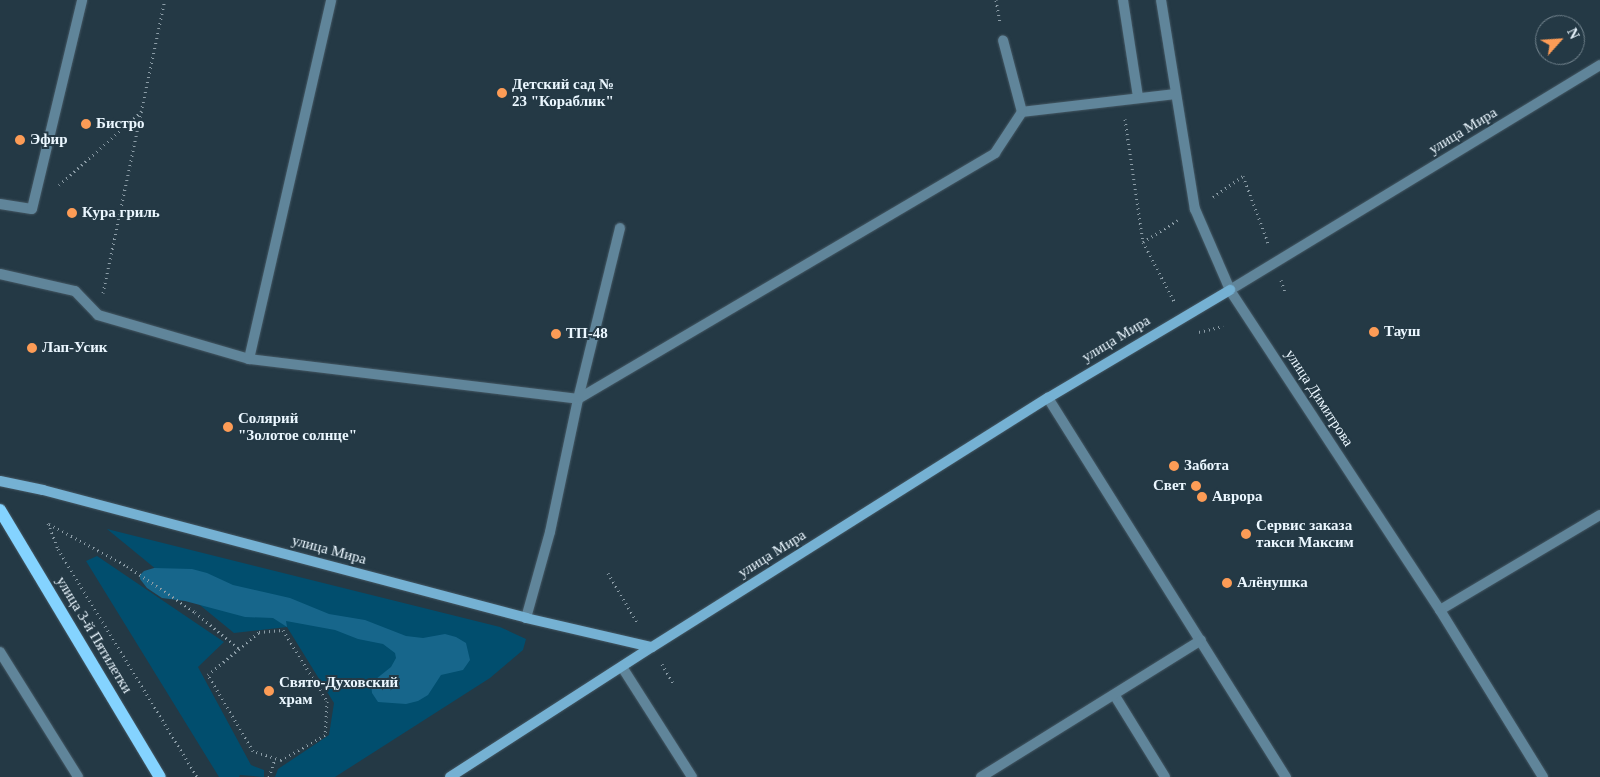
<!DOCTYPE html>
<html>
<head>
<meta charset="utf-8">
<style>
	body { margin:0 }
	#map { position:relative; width:1600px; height:777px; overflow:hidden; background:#243945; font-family:Georgia,serif }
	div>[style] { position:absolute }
	.green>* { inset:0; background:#014e6e }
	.forest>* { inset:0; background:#17668b }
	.path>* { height:3px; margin-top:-1.5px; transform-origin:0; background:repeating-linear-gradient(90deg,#8b9ca6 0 1px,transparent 0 5px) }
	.roads { filter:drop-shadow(0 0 1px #445763) drop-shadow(0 0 1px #445763) }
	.service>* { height:10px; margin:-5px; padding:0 5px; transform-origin:5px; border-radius:5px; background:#60859a }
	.minor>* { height:10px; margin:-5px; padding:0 5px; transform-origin:5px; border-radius:5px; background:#60859a }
	.tertiary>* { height:10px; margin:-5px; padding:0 5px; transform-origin:5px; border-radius:5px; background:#60859a }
	.secondary>* { height:10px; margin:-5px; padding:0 5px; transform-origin:5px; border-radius:5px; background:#75b1d3 }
	.primary>* { height:12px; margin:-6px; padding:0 6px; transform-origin:6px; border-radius:6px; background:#84d3ff }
	.dots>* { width:14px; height:14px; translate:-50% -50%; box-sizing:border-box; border:2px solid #243945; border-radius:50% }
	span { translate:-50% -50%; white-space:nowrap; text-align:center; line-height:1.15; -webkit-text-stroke:4px #243945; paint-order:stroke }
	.poi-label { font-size:15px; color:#ebf7ff; font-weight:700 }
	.left { translate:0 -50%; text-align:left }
	.right { translate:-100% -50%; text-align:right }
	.street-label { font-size:15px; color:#ebf7ff }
	.north { position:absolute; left:1535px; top:15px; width:50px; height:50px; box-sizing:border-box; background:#243945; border:1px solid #74858f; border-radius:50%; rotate:64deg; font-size:14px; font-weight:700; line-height:20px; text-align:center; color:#ebf7ff }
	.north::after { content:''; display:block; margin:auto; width:18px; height:22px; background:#fd9c56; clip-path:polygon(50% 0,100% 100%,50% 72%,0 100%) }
</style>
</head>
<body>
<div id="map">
	<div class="green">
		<div style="clip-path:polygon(107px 529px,500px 627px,526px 639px,523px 650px,490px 678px,335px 777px,275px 777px,278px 769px,329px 735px,334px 703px,287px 627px,234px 633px)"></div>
		<div style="clip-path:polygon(97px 556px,224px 642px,198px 667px,251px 765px,264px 770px,264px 777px,240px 775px,239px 777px,219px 777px,86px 561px)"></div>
	</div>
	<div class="forest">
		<div style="clip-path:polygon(154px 568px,192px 569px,207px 573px,233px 585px,290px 598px,329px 614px,365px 620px,406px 636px,423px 638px,445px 634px,456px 637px,466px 643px,470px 660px,463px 670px,441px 675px,428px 695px,418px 701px,406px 704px,378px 702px,372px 693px,371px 683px,391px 667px,396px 658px,395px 653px,383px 644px,358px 639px,335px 630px,286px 621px,287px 627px,273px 618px,245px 617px,185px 601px,162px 598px,147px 588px,140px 579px,140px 575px,144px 571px)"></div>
	</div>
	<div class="path">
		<div style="left:996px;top:0;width:22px;rotate:80deg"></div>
		<div style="left:1125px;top:119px;width:124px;rotate:81.7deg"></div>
		<div style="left:1143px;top:242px;width:67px;rotate:62.3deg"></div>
		<div style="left:59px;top:185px;width:111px;rotate:-41.7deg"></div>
		<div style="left:1213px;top:197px;width:37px;rotate:-35deg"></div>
		<div style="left:1243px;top:176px;width:74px;rotate:69.4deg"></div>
		<div style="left:1143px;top:242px;width:41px;rotate:-32.2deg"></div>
		<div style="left:1281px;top:280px;width:13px;rotate:72deg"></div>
		<div style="left:103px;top:293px;width:299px;rotate:-78.1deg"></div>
		<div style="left:1199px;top:332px;width:25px;rotate:-14deg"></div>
		<div style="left:48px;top:523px;width:28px;rotate:69deg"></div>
		<div style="left:58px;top:549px;width:267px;rotate:58.6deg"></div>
		<div style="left:49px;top:524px;width:89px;rotate:28.3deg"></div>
		<div style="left:127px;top:566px;width:82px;rotate:34.1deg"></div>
		<div style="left:195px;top:612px;width:57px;rotate:40.1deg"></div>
		<div style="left:608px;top:573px;width:59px;rotate:59.5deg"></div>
		<div style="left:283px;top:630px;width:84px;rotate:58.2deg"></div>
		<div style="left:327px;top:701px;width:34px;rotate:93deg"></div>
		<div style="left:325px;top:735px;width:51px;rotate:150.4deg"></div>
		<div style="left:281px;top:760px;width:29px;rotate:-162deg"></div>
		<div style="left:253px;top:751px;width:88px;rotate:-120.6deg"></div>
		<div style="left:208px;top:675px;width:67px;rotate:-40.1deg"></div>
		<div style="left:259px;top:632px;width:24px;rotate:-5deg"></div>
		<div style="left:662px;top:664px;width:22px;rotate:60deg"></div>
		<div style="left:269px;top:777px;width:19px;rotate:-72deg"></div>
	</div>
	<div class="roads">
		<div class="service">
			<div style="left:1123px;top:0;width:98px;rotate:81.2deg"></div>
			<div style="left:1022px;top:112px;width:154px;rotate:-6.7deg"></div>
			<div style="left:0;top:204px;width:32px;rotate:9deg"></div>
			<div style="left:32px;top:209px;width:215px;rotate:-76.5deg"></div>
			<div style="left:0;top:274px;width:77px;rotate:12.8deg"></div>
			<div style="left:75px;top:291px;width:33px;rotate:46deg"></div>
			<div style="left:98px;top:315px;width:157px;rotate:16.2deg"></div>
			<div style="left:249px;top:359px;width:331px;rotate:6.9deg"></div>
			<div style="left:578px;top:399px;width:484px;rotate:-30.5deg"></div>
			<div style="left:995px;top:153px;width:49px;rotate:-56.6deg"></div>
			<div style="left:1022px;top:112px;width:74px;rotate:-104.8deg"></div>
			<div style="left:249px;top:359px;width:368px;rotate:-77.1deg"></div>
			<div style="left:1048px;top:398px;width:448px;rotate:57.9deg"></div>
			<div style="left:1440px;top:610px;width:186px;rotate:-30.7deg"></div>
			<div style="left:526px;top:618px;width:89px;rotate:-74.4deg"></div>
			<div style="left:550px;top:532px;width:136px;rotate:-78.1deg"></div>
			<div style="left:578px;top:399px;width:176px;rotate:-76.2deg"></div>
			<div style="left:0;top:652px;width:147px;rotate:58deg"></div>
			<div style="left:622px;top:667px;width:130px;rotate:57.5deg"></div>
			<div style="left:1115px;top:696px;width:95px;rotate:58.3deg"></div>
			<div style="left:981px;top:777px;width:259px;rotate:-31.9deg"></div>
		</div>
		<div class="minor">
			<div style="left:1161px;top:0;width:212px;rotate:80.8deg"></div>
			<div style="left:1195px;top:209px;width:88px;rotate:66.6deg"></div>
		</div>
		<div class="tertiary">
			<div style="left:1543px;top:777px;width:196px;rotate:-121.7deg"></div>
			<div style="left:1440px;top:610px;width:383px;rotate:-123.3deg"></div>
			<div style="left:1230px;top:290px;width:433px;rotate:-31.3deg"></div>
		</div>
		<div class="secondary">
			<div style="left:0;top:481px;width:44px;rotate:11.8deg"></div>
			<div style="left:43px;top:490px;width:500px;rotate:14.8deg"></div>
			<div style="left:526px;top:618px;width:129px;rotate:13deg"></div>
			<div style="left:450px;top:777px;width:240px;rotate:-32.8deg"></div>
			<div style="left:652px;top:647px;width:468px;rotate:-32.2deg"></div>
			<div style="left:1048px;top:398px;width:212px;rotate:-30.7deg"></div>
		</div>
		<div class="primary">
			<div style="left:0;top:510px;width:311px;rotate:59.1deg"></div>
		</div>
	</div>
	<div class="dots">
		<div style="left:502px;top:93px;background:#fd9c56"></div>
		<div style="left:86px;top:124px;background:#fd9c56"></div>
		<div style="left:20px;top:140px;background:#fd9c56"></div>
		<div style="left:72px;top:213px;background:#fd9c56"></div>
		<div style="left:1374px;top:332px;background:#fd9c56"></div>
		<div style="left:556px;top:334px;background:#fd9c56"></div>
		<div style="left:32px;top:348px;background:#fd9c56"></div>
		<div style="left:228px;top:427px;background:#fd9c56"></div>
		<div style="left:1174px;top:466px;background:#fd9c56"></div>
		<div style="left:1196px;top:486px;background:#fd9c56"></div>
		<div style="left:1202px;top:497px;background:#fd9c56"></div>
		<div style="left:1246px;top:534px;background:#fd9c56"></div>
		<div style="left:1227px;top:583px;background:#fd9c56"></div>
		<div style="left:269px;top:691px;background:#fd9c56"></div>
	</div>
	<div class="poi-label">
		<span class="left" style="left:512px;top:93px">Детский сад №<br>23 "Кораблик"</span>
		<span class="left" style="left:96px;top:124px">Бистро</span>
		<span class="left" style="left:30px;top:140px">Эфир</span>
		<span class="left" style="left:82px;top:213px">Кура гриль</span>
		<span class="left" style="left:1384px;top:332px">Тауш</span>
		<span class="left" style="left:566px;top:334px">ТП-48</span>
		<span class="left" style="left:42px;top:348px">Лап-Усик</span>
		<span class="left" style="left:238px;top:427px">Солярий<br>"Золотое солнце"</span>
		<span class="left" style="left:1184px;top:466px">Забота</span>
		<span class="right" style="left:1186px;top:486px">Свет</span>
		<span class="left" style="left:1212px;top:497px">Аврора</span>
		<span class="left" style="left:1256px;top:534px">Сервис заказа<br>такси Максим</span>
		<span class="left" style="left:1237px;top:583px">Алёнушка</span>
		<span class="left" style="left:279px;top:691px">Свято-Духовский<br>храм</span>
	</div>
	<div class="street-label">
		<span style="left:1463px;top:131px;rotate:-31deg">улица Мира</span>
		<span style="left:1116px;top:339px;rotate:-31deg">улица Мира</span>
		<span style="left:1319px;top:398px;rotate:57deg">улица Димитрова</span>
		<span style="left:329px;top:550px;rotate:15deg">улица Мира</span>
		<span style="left:772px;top:554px;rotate:-32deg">улица Мира</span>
		<span style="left:94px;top:635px;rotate:59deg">улица 3-й Пятилетки</span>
	</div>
	<div class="north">N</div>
</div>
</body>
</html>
